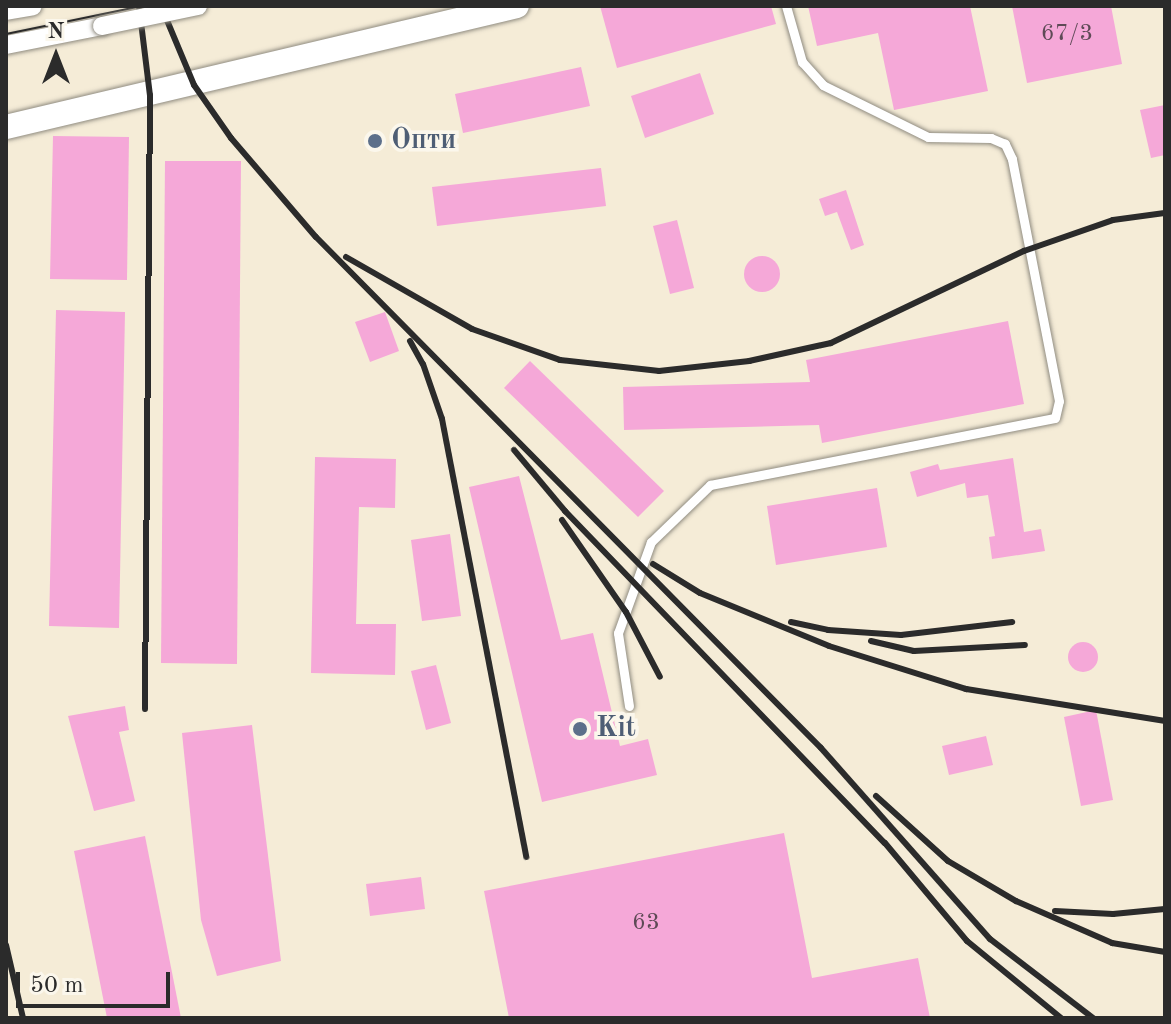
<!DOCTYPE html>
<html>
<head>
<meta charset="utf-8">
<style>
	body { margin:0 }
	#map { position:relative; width:1171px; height:1024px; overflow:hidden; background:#f5ecd7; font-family:"Old Standard TT",serif }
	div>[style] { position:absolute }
	.building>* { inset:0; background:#f5a8d8 }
	.round { border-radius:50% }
	.roads { filter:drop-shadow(0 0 2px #908c81) drop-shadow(0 0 2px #908c81) }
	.lane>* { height:9px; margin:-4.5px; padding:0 4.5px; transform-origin:4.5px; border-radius:4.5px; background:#fff }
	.street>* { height:18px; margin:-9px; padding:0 9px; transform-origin:9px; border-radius:9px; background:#fff }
	.secondary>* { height:24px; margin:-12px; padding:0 12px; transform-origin:12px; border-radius:12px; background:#fff }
	.tram>* { height:2px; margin:-1px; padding:0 1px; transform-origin:1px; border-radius:1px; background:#2b2b2b }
	.rail>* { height:6px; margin:-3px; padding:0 3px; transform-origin:3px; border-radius:3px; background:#2b2b2b }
	.bridges { filter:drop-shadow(0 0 2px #908c81) drop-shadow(0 0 2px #908c81) }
	.street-bridge>* { height:18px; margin:-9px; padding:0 9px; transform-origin:9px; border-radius:9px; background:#fff }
	.dots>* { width:22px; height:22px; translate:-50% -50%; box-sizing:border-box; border:4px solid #fbf7ec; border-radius:50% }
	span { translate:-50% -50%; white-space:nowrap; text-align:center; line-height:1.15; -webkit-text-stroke:7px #fbf7ec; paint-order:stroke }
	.number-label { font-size:24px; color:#5e4a56 }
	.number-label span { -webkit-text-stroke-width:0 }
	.service-label { font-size:28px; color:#4e5e75; font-weight:700 }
	.left { translate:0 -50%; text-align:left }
	.frame { position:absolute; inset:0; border:8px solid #2b2b2b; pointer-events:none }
	.north { position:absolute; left:16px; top:16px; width:80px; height:80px; -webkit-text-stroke:6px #fbf7ec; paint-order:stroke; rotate:0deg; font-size:22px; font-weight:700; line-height:32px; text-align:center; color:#2b2b2b }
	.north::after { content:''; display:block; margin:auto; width:28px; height:36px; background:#2b2b2b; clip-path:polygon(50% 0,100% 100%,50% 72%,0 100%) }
	.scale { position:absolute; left:16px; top:972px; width:154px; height:36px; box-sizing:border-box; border:4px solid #2b2b2b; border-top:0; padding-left:10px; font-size:24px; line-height:28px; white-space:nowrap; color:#2b2b2b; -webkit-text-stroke:6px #fbf7ec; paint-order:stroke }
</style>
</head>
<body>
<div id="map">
	<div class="building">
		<div style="clip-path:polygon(600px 6px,771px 6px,776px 24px,617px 68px)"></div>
		<div style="clip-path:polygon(808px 6px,970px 6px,988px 91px,894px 110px,878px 33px,817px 46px)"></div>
		<div style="clip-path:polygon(1012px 6px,1111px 6px,1122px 64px,1027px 83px)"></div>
		<div style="clip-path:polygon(581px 67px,590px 106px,463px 133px,455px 94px)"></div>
		<div style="clip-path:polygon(700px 73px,714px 114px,645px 138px,631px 96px)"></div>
		<div style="clip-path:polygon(1165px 105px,1165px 155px,1151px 158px,1140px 110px)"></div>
		<div style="clip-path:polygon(53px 136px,129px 137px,127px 280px,50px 279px)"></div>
		<div style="clip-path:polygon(165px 161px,241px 161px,237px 664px,161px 663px)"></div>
		<div style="clip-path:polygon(601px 168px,606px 206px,437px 226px,432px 187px)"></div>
		<div style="clip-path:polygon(846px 190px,864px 245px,851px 250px,837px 212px,825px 216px,819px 199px)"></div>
		<div style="clip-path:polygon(677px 220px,694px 288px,670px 294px,653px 226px)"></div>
		<div class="round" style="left:744px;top:256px;width:36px;height:36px"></div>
		<div style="clip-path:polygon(56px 310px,125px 312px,119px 628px,49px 626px)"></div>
		<div style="clip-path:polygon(385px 312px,399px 351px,370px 362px,355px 322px)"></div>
		<div style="clip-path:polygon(1008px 321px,1024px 404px,822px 443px,819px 425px,624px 430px,623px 387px,810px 382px,806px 360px)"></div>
		<div style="clip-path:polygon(530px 361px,664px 491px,638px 517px,504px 388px)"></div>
		<div style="clip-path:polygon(315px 457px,396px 459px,395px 508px,359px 507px,356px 624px,396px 624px,395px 675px,311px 673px)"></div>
		<div style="clip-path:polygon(1013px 458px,1024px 532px,1041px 529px,1045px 551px,992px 559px,989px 537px,995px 536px,988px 495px,967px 498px,965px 483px,917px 497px,910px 472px,938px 464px,940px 470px)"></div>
		<div style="clip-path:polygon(519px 476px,561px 640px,593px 633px,620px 746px,648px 739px,657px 775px,542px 802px,469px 487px)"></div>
		<div style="clip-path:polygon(877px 488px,887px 547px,776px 565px,767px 506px)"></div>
		<div style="clip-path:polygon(450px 534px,461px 616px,422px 621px,411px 540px)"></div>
		<div class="round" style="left:1068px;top:642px;width:30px;height:30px"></div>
		<div style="clip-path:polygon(436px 665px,451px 723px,426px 730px,411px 671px)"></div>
		<div style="clip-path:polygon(125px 706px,129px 730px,119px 732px,135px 801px,94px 811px,68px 716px)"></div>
		<div style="clip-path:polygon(1096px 710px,1113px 800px,1081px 806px,1064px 717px)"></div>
		<div style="clip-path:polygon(252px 725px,281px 961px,217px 976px,201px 920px,182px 733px)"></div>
		<div style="clip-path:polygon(986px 736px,993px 765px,949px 775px,942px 746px)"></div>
		<div style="clip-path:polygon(784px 833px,812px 978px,918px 958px,930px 1018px,509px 1018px,484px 891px)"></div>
		<div style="clip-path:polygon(145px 836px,181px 1018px,107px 1018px,74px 851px)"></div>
		<div style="clip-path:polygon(421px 877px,425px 909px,370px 916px,366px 884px)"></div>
	</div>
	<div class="roads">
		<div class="lane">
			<div style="left:629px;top:706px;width:74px;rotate:-98.6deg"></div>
			<div style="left:618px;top:633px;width:97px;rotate:-70.1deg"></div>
			<div style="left:651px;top:542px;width:82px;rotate:-44deg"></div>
			<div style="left:710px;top:485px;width:351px;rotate:-11deg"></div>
			<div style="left:1055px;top:418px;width:17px;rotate:-77deg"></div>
			<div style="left:1059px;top:401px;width:247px;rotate:-101deg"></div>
			<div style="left:1012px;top:159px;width:17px;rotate:-115deg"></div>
			<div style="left:1005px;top:144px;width:15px;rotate:-157deg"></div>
			<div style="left:991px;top:138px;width:63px;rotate:-179.1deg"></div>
			<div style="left:928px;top:137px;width:117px;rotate:-153.7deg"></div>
			<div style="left:823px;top:85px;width:31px;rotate:-132deg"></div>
			<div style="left:802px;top:62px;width:58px;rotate:-105.9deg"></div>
		</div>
		<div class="street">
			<div style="left:6px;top:11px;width:27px;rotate:-10deg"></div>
			<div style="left:6px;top:45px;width:98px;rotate:-11.2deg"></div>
		</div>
		<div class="secondary">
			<div style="left:6px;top:127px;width:525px;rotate:-13.32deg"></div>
		</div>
	</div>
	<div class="tram">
		<div style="left:6px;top:34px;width:140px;rotate:-11.6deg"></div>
	</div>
	<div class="rail">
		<div style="left:139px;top:6px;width:90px;rotate:83deg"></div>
		<div style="left:150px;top:95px;width:614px;rotate:90.47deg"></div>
		<div style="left:161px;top:6px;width:86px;rotate:67.3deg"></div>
		<div style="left:194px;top:85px;width:65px;rotate:55.1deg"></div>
		<div style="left:231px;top:138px;width:130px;rotate:49.4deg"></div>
		<div style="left:316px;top:237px;width:718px;rotate:45.34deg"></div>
		<div style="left:821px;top:748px;width:255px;rotate:48.5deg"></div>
		<div style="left:990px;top:939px;width:130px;rotate:37.5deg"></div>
		<div style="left:346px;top:257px;width:145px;rotate:29.7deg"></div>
		<div style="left:472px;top:329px;width:93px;rotate:19.4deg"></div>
		<div style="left:560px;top:360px;width:100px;rotate:6.3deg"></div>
		<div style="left:659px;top:371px;width:91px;rotate:-6.3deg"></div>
		<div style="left:749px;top:361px;width:84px;rotate:-12.4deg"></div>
		<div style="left:831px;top:343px;width:214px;rotate:-25.5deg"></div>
		<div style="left:1024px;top:251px;width:94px;rotate:-19.2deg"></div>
		<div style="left:1113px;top:220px;width:52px;rotate:-7.7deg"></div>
		<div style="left:410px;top:341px;width:26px;rotate:61deg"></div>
		<div style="left:423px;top:364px;width:58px;rotate:70.9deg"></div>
		<div style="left:442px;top:419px;width:446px;rotate:79.1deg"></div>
		<div style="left:514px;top:450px;width:80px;rotate:50.1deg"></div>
		<div style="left:565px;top:511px;width:461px;rotate:46.1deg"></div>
		<div style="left:885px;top:843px;width:128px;rotate:50.1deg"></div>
		<div style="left:967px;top:941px;width:122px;rotate:39.3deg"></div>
		<div style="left:562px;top:520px;width:112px;rotate:55.2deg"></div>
		<div style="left:626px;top:612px;width:73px;rotate:62.4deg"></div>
		<div style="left:653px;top:564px;width:55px;rotate:31.7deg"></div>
		<div style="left:700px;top:593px;width:139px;rotate:22.3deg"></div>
		<div style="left:829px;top:646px;width:144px;rotate:17.4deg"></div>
		<div style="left:966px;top:689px;width:202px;rotate:9.1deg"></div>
		<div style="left:791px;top:622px;width:38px;rotate:12deg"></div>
		<div style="left:828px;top:630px;width:73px;rotate:3.9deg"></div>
		<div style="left:901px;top:635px;width:112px;rotate:-6.7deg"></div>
		<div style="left:871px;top:641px;width:44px;rotate:13.1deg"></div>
		<div style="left:914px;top:651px;width:111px;rotate:-3.1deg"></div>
		<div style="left:876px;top:796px;width:97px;rotate:42.1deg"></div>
		<div style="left:948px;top:861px;width:79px;rotate:30.5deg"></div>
		<div style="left:1016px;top:901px;width:105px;rotate:23.6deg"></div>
		<div style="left:1112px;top:943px;width:54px;rotate:9.6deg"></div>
		<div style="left:1055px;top:911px;width:58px;rotate:3deg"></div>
		<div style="left:1113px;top:914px;width:52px;rotate:-5.5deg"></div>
		<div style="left:6px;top:945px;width:75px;rotate:76.9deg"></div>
	</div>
	<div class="bridges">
		<div class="street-bridge">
			<div style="left:102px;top:26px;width:98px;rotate:-11.8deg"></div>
		</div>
	</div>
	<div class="dots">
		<div style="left:375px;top:141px;background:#5c6f8a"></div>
		<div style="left:580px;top:729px;background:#5c6f8a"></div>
	</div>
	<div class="number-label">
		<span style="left:1067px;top:35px">67/3</span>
		<span style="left:646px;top:924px">63</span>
	</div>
	<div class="service-label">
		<span class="left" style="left:391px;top:141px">Опти</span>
		<span class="left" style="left:596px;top:729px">Kit</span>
	</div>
	<div class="frame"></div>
	<div class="north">N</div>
	<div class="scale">50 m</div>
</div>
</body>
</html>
